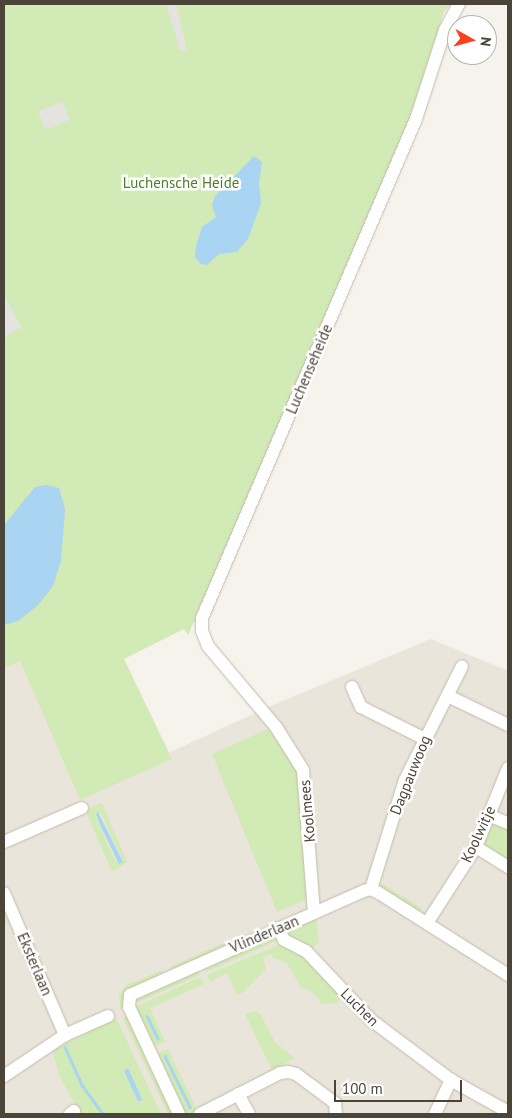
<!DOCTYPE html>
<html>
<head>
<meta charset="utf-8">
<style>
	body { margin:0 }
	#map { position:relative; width:512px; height:1118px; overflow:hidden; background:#f6f3ec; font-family:"PT Sans",sans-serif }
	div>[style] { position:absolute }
	.residential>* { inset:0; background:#eae5da }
	.green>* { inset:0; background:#d2eab5 }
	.parking>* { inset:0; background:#e5e3e0 }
	.water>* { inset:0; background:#a9d4f2 }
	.stream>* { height:2.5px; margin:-1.25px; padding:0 1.25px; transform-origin:1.25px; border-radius:1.25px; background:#a9d4f2 }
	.roads { filter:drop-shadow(0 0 1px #c2bbae) drop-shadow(0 0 1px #c2bbae) }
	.minor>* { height:12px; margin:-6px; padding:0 6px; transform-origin:6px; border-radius:6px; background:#fff }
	span { translate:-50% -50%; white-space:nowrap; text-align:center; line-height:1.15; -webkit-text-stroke:5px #fff; paint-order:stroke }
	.park-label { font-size:15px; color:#4a7f2a }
	.street-label { font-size:15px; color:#4b4439 }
	.frame { position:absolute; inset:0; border:5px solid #4b4439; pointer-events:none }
	.north { position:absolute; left:447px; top:15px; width:50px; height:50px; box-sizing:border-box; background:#fff; border:1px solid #b7b4b0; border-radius:50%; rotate:97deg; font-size:14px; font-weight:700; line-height:20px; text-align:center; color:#4b4439 }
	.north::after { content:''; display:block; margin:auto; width:18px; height:22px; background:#fc3f1d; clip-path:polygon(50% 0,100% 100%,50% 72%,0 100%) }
	.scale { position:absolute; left:334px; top:1080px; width:128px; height:22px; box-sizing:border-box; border:2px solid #4b4439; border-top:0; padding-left:6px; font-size:15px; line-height:18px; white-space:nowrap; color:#4b4439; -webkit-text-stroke:4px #fff; paint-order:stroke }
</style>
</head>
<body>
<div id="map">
	<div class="residential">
		<div style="clip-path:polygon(431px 639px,508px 671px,508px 1114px,4px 1114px,4px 659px,19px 651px,81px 793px,273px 705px)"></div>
	</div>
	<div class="green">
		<div style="clip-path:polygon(4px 4px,451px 4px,444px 12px,413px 118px,197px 622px,194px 622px,188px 635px,184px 629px,124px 659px,172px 759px,80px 800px,20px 661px,4px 668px)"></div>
		<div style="clip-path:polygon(268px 729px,299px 770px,310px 898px,277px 912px,212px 754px)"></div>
		<div style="clip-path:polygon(evenodd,102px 803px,127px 862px,112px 872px,85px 810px,102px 803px,101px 813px,110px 833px,123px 862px,116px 862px,104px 836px,96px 816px,101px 813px)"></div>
		<div style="clip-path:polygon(492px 824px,508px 828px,508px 862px,482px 844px)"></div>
		<div style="clip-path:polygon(381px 883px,422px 908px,419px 913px,378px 888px)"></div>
		<div style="clip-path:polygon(316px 917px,319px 942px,310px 951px,288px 939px,287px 931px)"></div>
		<div style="clip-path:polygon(275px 937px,277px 941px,206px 972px,203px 966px)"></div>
		<div style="clip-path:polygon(228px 941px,227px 945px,174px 969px,170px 967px)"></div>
		<div style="clip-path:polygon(283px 943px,294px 946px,343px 996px,337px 1003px,322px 1004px,312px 992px,301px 987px,286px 962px,273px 958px,271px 954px,263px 957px,266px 969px,242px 993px,237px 995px,227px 973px,210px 982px,207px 975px)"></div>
		<div style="clip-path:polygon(197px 968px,200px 975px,132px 1005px,134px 998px)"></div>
		<div style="clip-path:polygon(163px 970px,160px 975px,126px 993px,124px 1007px,120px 1009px,119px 996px,126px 985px)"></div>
		<div style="clip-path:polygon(201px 977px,204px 984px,150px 1008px,165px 1042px,151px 1048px,135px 1007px)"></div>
		<div style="clip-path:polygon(255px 1011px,261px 1015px,275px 1042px,295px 1058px,272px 1070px,245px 1014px)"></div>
		<div style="clip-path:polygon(128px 1016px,174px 1114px,168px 1114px,123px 1018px)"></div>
		<div style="clip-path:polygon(116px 1018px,153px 1097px,161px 1114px,80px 1114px,60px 1077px,52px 1051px)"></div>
		<div style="clip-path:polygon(168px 1049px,198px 1112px,193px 1114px,183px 1114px,154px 1055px)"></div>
	</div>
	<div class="parking">
		<div style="clip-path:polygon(166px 4px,176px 4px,187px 50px,180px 51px)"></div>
		<div style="clip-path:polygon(63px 102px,70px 120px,45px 130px,38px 111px)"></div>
		<div style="clip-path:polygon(4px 294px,21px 327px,4px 338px)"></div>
	</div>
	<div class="water">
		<div style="clip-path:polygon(254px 156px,262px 162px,259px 183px,261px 203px,248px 239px,237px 252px,219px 254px,207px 265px,201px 264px,195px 257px,196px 246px,202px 227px,216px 217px,212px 205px,215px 196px)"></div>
		<div style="clip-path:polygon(47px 485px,59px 488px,65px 509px,61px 561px,53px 586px,38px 605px,18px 621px,4px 625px,4px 525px,35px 487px)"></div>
		<div style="clip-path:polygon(98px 812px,123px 862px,119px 864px,100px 825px,96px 814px)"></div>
		<div style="clip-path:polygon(128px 1068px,142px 1099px,141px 1101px,138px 1101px,124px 1071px)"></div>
	</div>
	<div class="stream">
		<div style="left:147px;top:1016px;width:25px;rotate:64deg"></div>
		<div style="left:65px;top:1047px;width:42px;rotate:65.9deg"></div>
		<div style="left:82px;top:1085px;width:36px;rotate:54deg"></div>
		<div style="left:165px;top:1056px;width:57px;rotate:63.9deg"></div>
	</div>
	<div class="roads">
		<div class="minor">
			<div style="left:352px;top:687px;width:22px;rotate:66deg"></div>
			<div style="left:361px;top:707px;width:69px;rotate:26.6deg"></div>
			<div style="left:448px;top:696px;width:67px;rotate:25.8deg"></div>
			<div style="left:488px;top:815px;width:22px;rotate:22deg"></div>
			<div style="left:4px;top:842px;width:85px;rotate:-23.6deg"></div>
			<div style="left:476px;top:847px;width:38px;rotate:32deg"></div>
			<div style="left:371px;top:889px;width:114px;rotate:-72.7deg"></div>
			<div style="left:405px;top:780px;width:127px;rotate:-63.4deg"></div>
			<div style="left:4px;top:893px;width:155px;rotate:66.8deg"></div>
			<div style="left:314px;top:913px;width:143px;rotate:-94.4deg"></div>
			<div style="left:303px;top:770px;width:51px;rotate:-122.1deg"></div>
			<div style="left:276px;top:727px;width:106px;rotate:-130deg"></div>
			<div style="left:208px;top:646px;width:16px;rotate:-112deg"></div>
			<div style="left:202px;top:631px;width:13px;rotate:-90deg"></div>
			<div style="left:202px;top:618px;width:543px;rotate:-66.79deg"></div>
			<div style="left:416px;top:119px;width:94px;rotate:-72deg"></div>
			<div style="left:445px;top:30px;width:30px;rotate:-62deg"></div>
			<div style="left:427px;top:923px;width:90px;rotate:-57.2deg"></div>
			<div style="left:476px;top:847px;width:85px;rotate:-67.9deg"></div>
			<div style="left:278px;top:928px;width:13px;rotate:63deg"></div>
			<div style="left:284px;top:940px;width:25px;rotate:27deg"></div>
			<div style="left:306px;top:951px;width:95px;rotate:46.7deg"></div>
			<div style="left:371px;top:1020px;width:100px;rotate:36.9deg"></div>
			<div style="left:451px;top:1080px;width:65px;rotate:29.3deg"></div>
			<div style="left:4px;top:1076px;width:73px;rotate:-33.9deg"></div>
			<div style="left:65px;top:1035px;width:47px;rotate:-23.8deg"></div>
			<div style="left:238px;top:1094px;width:23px;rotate:61deg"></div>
			<div style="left:70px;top:1114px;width:5px;rotate:-37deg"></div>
			<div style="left:179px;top:1114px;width:118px;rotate:-115deg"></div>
			<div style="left:129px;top:1007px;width:12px;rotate:-85deg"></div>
			<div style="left:130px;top:995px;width:256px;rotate:-24deg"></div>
			<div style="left:364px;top:891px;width:7px;rotate:-16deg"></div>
			<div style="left:371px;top:889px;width:9px;rotate:27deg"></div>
			<div style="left:379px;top:893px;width:153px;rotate:32.4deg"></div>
			<div style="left:200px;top:1114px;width:90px;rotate:-27.1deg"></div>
			<div style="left:280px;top:1073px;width:8px;rotate:-7deg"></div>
			<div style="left:288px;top:1072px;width:8px;rotate:14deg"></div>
			<div style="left:296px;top:1074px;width:49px;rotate:36.6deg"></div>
			<div style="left:335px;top:1103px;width:11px;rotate:85deg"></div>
			<div style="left:435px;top:1114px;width:38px;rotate:-65deg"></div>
		</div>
	</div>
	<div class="park-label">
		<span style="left:181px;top:183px">Luchensche Heide</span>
	</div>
	<div class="street-label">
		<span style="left:309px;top:369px;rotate:-67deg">Luchenseheide</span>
		<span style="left:410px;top:775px;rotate:-68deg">Dagpauwoog</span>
		<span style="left:307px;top:811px;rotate:-95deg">Koolmees</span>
		<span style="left:478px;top:834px;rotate:-65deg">Koolwitje</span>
		<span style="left:264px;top:934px;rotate:-23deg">Vlinderlaan</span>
		<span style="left:35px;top:964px;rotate:67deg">Eksterlaan</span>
		<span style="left:360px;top:1007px;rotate:45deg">Luchen</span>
	</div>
	<div class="frame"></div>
	<div class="north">N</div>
	<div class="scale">100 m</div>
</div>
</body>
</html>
